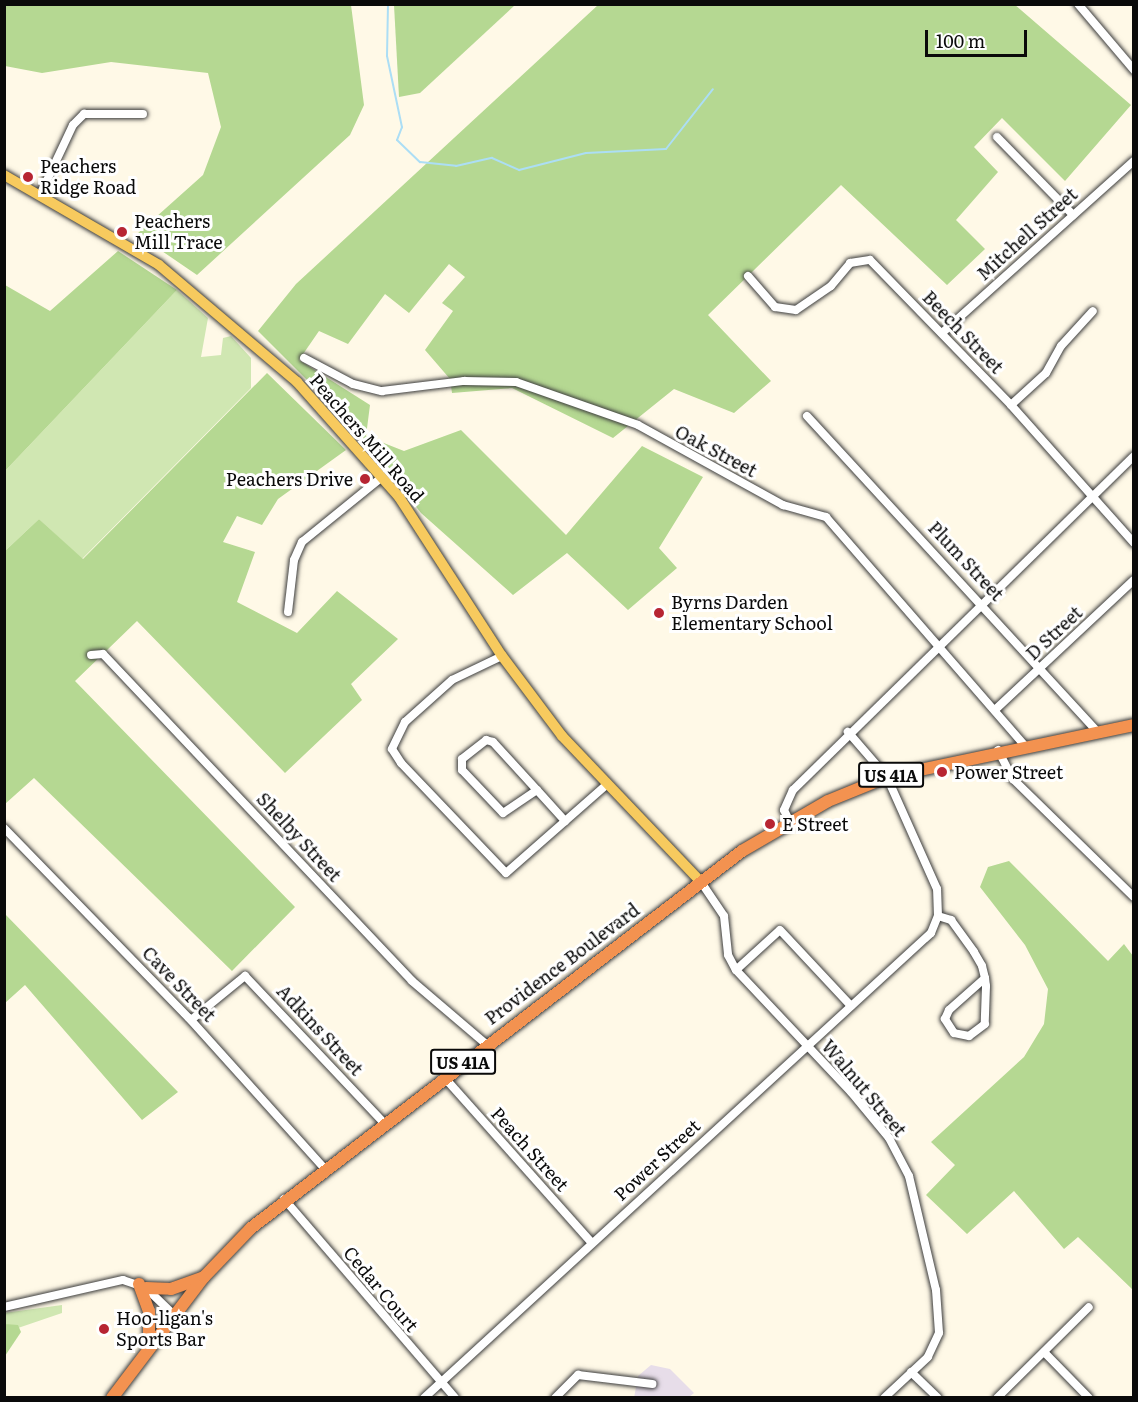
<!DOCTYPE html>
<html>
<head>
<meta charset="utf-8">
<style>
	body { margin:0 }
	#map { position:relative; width:1138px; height:1402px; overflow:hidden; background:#fff9e7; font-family:Literata,serif }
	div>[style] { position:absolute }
	.industrial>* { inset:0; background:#e7dde9 }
	.green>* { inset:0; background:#d0e7b2 }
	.forest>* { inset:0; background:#b5d892 }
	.stream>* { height:2px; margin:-1px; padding:0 1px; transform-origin:1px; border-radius:1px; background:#acdef5 }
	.roads { filter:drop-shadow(0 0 2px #3d3d3d) drop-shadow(0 0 2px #3d3d3d) }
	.minor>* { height:8px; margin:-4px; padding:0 4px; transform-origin:4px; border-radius:4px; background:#fff }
	.major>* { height:10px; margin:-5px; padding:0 5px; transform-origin:5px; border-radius:5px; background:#f7ca5e }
	.highway>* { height:12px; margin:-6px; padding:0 6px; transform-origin:6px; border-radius:6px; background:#f39250 }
	.dots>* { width:16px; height:16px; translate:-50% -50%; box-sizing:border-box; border:3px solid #fff; border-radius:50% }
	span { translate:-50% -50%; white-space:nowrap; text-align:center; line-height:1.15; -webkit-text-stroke:6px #fff; paint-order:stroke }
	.shield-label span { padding:2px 4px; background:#fff; border:2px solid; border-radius:4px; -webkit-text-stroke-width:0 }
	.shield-label { font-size:16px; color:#0a0a0a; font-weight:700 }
	.poi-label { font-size:18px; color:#0a0a0a }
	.left { translate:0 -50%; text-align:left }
	.right { translate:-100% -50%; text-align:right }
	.street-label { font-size:18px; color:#0a0a0a }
	.frame { position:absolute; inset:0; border:6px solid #0a0a0a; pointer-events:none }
	.scale { position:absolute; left:925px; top:30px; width:102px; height:27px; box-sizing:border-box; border:3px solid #0a0a0a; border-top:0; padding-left:8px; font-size:18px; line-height:21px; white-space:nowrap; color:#0a0a0a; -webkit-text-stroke:4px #fff; paint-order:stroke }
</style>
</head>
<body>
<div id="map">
	<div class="industrial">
		<div style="clip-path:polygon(651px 1365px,670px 1369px,694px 1393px,689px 1397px,634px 1398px,638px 1376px)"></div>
	</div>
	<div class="green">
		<div style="clip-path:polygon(177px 290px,208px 318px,201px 357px,221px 355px,223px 338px,231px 336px,251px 358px,251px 388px,82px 559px,39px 519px,5px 551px,5px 471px)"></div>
		<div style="clip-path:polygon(62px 1305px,62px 1313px,18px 1328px,5px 1324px,4px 1313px)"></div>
	</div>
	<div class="forest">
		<div style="clip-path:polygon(4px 5px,351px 5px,364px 105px,350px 135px,197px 275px,137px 234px,203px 175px,221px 127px,208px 73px,111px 62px,42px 73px,5px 66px)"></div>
		<div style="clip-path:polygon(394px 5px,394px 4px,515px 5px,420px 93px,399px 97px)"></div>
		<div style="clip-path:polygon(598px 5px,1015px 5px,1131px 105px,1065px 181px,1002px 118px,974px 147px,998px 172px,956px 220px,985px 249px,947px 285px,841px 185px,708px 315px,771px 381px,734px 413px,674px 389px,613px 438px,512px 388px,452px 393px,450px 379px,425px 350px,453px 311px,442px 303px,465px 277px,449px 264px,409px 313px,385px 294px,348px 344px,319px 331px,299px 360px,370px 405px,366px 436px,404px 451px,461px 430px,566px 535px,642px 446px,703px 477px,659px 548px,677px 568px,628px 610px,567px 553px,513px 595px,421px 513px,349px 422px,258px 331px,296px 284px)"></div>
		<div style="clip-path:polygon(118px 251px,177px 290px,5px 471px,5px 285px,50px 311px)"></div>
		<div style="clip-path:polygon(267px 373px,346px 450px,278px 499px,262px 525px,237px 516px,223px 542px,255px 552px,237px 602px,297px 633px,337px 591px,398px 639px,351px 684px,362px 700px,285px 773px,137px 621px,75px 681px,295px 907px,232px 971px,34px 778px,5px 804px,5px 551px,39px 519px,83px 559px)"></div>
		<div style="clip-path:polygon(1009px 861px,1108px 961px,1124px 944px,1133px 956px,1133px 1290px,1078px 1237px,1064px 1249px,1014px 1191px,967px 1234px,926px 1195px,955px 1165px,931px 1142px,1024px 1057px,1044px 1024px,1048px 989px,1025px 945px,980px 887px,988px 867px)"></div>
		<div style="clip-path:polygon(5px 914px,178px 1092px,142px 1120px,25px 985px,5px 1003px)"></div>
		<div style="clip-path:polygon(5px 1324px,18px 1325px,21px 1332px,5px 1356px)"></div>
	</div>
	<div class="stream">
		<div style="left:388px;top:4px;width:52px;rotate:91.1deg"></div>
		<div style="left:387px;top:56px;width:73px;rotate:78.1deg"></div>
		<div style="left:402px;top:127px;width:14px;rotate:111deg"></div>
		<div style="left:397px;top:140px;width:32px;rotate:44deg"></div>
		<div style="left:420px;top:162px;width:36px;rotate:6deg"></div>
		<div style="left:456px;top:166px;width:37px;rotate:-13deg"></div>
		<div style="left:492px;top:158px;width:30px;rotate:24deg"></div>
		<div style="left:519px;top:170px;width:69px;rotate:-14.2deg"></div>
		<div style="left:586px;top:153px;width:80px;rotate:-2.9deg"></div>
		<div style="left:666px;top:149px;width:76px;rotate:-51.9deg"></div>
	</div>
	<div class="roads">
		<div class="minor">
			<div style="left:1078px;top:4px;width:87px;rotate:49.7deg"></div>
			<div style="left:997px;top:137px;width:109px;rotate:45.7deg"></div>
			<div style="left:41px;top:193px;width:75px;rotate:-64.8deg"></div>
			<div style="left:73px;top:125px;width:16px;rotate:-45deg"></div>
			<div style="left:84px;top:114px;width:59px"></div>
			<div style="left:748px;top:276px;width:41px;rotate:48.9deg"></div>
			<div style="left:775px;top:307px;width:21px;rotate:8deg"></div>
			<div style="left:796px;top:310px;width:42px;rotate:-34.4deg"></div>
			<div style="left:831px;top:286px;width:30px;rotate:-50deg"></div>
			<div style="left:850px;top:263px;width:20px;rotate:-9deg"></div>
			<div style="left:870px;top:260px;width:202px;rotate:45.8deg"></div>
			<div style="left:1011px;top:405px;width:185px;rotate:48.3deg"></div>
			<div style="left:942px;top:333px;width:258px;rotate:-41.9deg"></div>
			<div style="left:304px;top:358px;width:55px;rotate:28deg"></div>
			<div style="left:353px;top:384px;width:30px;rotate:14deg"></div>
			<div style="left:382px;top:391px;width:83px;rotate:-7deg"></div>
			<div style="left:464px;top:381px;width:52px;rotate:1.1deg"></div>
			<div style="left:516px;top:382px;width:129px;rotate:19.4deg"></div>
			<div style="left:638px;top:425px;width:166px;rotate:28.9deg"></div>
			<div style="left:783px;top:505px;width:45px;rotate:15.6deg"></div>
			<div style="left:826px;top:517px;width:302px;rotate:49deg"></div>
			<div style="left:1011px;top:405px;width:47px;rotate:-42.4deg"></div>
			<div style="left:1046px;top:373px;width:31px;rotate:-61deg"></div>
			<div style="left:1061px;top:346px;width:47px;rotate:-47.6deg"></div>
			<div style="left:807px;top:416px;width:428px;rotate:47.4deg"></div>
			<div style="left:288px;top:612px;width:52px;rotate:-83.4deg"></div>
			<div style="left:294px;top:560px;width:20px;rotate:-66deg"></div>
			<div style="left:302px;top:542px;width:103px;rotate:-39.1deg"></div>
			<div style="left:91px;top:655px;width:12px;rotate:-5deg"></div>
			<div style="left:103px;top:654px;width:450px;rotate:46.6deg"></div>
			<div style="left:412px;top:981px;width:97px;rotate:40.4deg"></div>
			<div style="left:502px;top:656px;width:55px;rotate:154.4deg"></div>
			<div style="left:452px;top:680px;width:63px;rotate:138.2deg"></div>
			<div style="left:405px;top:722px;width:30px;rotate:116deg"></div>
			<div style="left:392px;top:749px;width:17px;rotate:57deg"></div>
			<div style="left:401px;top:763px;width:152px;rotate:46.3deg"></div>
			<div style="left:506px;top:873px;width:133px;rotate:-41.3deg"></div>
			<div style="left:997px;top:708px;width:187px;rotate:-43.1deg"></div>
			<div style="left:998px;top:750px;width:33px;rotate:63deg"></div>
			<div style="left:1013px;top:779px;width:169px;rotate:44.3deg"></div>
			<div style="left:537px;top:790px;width:41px;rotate:145.9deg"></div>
			<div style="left:503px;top:813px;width:59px;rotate:-133.6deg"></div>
			<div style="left:462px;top:770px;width:11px;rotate:-90deg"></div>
			<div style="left:462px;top:759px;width:31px;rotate:-38deg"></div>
			<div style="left:486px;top:740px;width:7px;rotate:16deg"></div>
			<div style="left:493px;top:742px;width:65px;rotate:47.5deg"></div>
			<div style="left:537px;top:790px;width:42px;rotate:47.9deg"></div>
			<div style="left:790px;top:822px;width:13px;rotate:-117deg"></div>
			<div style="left:784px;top:810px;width:22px;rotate:-66deg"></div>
			<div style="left:793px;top:790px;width:477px;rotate:-44.4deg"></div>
			<div style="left:4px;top:828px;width:265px;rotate:45.8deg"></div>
			<div style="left:189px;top:1018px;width:202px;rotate:48deg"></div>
			<div style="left:701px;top:882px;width:41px;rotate:55.9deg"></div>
			<div style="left:724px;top:916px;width:39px;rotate:84deg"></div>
			<div style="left:728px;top:955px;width:17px;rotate:62deg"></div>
			<div style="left:736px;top:970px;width:168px;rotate:46.7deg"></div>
			<div style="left:851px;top:1092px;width:60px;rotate:50.4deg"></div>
			<div style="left:889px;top:1138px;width:43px;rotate:62.2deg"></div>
			<div style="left:909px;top:1176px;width:117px;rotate:76.7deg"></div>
			<div style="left:936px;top:1290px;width:43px;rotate:86deg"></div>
			<div style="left:939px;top:1333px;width:26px;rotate:115deg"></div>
			<div style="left:928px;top:1357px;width:60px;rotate:137deg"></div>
			<div style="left:938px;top:916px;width:14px;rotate:17deg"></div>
			<div style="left:951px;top:920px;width:39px;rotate:54deg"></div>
			<div style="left:974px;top:952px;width:16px;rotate:60deg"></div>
			<div style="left:982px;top:966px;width:12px;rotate:76deg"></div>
			<div style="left:985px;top:978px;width:8px;rotate:83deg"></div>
			<div style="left:986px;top:986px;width:38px;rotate:92deg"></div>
			<div style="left:985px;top:1024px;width:20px;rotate:143deg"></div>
			<div style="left:969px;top:1036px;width:15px;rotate:-169deg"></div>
			<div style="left:954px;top:1033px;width:17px;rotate:-123deg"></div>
			<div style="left:945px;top:1019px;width:10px;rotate:-66deg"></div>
			<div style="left:949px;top:1010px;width:48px;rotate:-41.6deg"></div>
			<div style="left:736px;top:970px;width:59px;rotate:-42.3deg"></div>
			<div style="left:780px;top:930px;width:104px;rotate:46.9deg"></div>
			<div style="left:191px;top:1020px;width:70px;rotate:-39.2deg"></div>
			<div style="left:245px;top:976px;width:202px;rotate:46.6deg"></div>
			<div style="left:444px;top:1077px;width:222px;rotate:48.3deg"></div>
			<div style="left:284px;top:1199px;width:262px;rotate:49.3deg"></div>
			<div style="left:4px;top:1307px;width:122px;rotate:-12.8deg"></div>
			<div style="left:123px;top:1280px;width:24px;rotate:19deg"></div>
			<div style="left:146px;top:1288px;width:37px;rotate:44deg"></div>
			<div style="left:1044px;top:1352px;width:64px;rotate:45.6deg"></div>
			<div style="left:911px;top:1372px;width:37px;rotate:44deg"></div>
			<div style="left:424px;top:1398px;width:688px;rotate:-42.53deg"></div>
			<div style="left:931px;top:933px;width:18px;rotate:-68deg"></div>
			<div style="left:938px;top:916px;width:27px;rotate:-92deg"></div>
			<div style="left:937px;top:889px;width:123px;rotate:-114.1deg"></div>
			<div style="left:887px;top:777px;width:60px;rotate:-130.9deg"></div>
			<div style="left:555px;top:1398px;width:33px;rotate:-45deg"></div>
			<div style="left:578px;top:1375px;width:75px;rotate:6.9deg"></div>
			<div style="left:997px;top:1398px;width:129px;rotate:-44.7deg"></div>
		</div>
		<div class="major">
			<div style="left:4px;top:175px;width:179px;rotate:30.1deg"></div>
			<div style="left:159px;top:265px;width:181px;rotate:40.3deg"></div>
			<div style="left:297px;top:382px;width:154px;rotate:48.4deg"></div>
			<div style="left:399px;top:497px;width:189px;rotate:57.1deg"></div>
			<div style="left:502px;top:656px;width:100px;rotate:53.1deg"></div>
			<div style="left:562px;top:736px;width:202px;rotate:46.4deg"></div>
		</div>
		<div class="highway">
			<div style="left:139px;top:1284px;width:29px;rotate:70deg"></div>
			<div style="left:149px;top:1311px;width:36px;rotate:90deg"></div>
			<div style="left:146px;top:1288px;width:25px;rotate:2deg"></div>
			<div style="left:171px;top:1289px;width:35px;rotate:-20deg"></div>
			<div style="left:112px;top:1398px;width:152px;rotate:-52.8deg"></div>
			<div style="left:204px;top:1277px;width:68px;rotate:-46.2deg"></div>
			<div style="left:251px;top:1228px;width:619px;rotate:-37.52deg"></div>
			<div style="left:742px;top:851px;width:99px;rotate:-30.2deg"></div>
			<div style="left:828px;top:801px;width:64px;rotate:-22.1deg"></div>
			<div style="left:887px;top:777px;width:252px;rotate:-11.9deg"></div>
		</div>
	</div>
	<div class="dots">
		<div style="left:28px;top:177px;background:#b72533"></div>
		<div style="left:122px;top:232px;background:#b72533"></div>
		<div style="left:365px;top:479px;background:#b72533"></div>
		<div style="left:659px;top:613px;background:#b72533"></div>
		<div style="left:942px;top:772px;background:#b72533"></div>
		<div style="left:770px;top:824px;background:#b72533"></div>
		<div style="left:104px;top:1329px;background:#b72533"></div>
	</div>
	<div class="shield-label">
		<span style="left:891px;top:775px">US 41A</span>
		<span style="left:463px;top:1062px">US 41A</span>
	</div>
	<div class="poi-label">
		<span class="left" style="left:40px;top:177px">Peachers<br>Ridge Road</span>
		<span class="left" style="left:134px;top:232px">Peachers<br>Mill Trace</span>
		<span class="right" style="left:353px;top:479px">Peachers Drive</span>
		<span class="left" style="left:671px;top:613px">Byrns Darden<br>Elementary School</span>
		<span class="left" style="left:954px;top:772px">Power Street</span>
		<span class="left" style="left:782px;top:824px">E Street</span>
		<span class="left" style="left:116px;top:1329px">Hoo-ligan's<br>Sports Bar</span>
	</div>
	<div class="street-label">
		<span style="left:1027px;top:234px;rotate:-42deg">Mitchell Street</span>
		<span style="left:963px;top:332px;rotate:46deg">Beech Street</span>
		<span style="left:367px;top:438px;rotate:49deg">Peachers Mill Road</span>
		<span style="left:716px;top:451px;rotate:28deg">Oak Street</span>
		<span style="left:966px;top:561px;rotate:47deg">Plum Street</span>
		<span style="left:1054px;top:633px;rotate:-43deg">D Street</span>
		<span style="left:299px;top:837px;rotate:47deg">Shelby Street</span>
		<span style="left:562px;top:964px;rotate:-37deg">Providence Boulevard</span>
		<span style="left:179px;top:984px;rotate:46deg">Cave Street</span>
		<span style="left:320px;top:1030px;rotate:47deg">Adkins Street</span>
		<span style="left:864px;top:1088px;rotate:50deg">Walnut Street</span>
		<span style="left:530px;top:1149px;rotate:48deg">Peach Street</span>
		<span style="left:657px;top:1160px;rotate:-43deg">Power Street</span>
		<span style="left:381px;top:1289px;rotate:50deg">Cedar Court</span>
	</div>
	<div class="frame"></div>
	<div class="scale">100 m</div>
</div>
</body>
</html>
